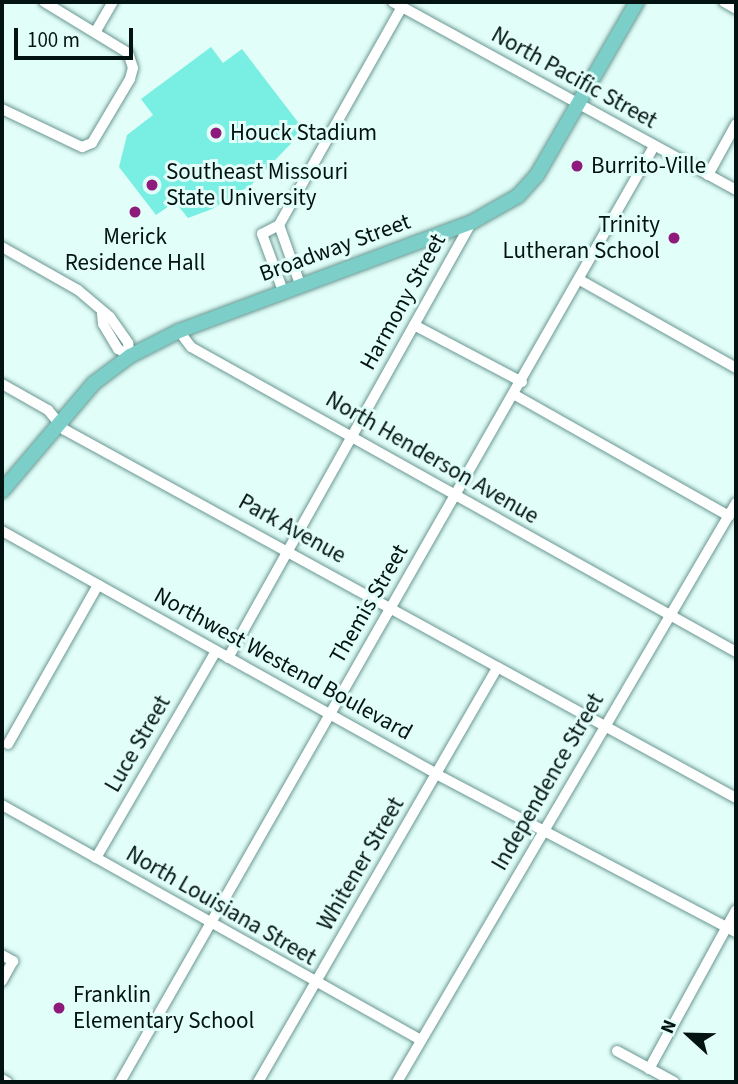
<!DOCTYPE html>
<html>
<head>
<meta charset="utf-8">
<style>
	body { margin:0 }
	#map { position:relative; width:738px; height:1084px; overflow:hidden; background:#e2fef9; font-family:"Source Sans 3",sans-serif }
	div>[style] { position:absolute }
	.green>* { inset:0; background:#78efe2 }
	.roads { filter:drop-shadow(0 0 2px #6a9791) drop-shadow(0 0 2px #6a9791) }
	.minor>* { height:10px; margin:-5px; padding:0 5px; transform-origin:5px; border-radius:5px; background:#fff }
	.major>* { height:14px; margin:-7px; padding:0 7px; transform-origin:7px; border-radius:7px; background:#7ccfc8 }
	.dots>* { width:19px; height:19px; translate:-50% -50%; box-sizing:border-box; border:4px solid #e2fef9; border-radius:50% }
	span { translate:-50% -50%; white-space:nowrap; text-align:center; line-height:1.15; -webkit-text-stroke:6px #e2fef9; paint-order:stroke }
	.street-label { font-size:23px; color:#031311 }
	.poi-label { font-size:23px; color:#031311 }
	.left { translate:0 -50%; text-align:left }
	.right { translate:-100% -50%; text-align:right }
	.frame { position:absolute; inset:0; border:4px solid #031311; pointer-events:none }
	.north { position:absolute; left:654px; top:1000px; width:70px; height:70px; -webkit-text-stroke:5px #e2fef9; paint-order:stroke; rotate:292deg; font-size:19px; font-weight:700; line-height:28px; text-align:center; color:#031311 }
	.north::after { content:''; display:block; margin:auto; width:24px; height:32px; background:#031311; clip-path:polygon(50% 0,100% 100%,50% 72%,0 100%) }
	.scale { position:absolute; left:14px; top:28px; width:119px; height:32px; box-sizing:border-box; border:4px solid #031311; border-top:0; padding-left:9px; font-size:21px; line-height:24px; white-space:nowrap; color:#031311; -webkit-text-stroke:5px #e2fef9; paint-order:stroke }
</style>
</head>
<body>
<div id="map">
	<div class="green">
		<div style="clip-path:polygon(211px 47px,223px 63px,242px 49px,304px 130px,251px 185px,212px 209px,188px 218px,175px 202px,156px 215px,119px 167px,127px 135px,153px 115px,141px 99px)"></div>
	</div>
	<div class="roads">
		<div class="minor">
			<div style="left:393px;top:2px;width:391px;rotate:28.7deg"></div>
			<div style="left:724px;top:2px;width:14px;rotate:30deg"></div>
			<div style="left:96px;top:31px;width:34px;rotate:-60deg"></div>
			<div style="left:2px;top:109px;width:89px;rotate:25.4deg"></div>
			<div style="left:82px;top:147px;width:11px;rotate:-22deg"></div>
			<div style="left:92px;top:143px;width:74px;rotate:-59.3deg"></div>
			<div style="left:130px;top:79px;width:11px;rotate:-75deg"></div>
			<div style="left:133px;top:68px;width:16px;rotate:-108deg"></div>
			<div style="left:128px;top:53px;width:98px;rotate:-148.7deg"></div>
			<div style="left:708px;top:175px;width:58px;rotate:-61.2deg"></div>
			<div style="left:279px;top:225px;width:63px;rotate:70.4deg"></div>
			<div style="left:2px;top:247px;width:87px;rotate:29.5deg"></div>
			<div style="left:78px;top:290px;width:42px;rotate:40.2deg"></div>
			<div style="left:110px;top:317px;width:32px;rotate:55deg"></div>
			<div style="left:128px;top:343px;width:13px;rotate:81deg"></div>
			<div style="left:580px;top:280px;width:179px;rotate:29.4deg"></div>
			<div style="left:283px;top:291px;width:61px;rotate:-110.2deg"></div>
			<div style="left:262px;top:234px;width:19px;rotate:-28deg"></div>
			<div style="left:279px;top:225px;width:250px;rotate:-60.6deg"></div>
			<div style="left:102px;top:314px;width:10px;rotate:84deg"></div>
			<div style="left:103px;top:324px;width:29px;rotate:59deg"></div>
			<div style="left:118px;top:349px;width:14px;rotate:30deg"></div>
			<div style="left:414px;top:325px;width:122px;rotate:27.8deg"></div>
			<div style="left:179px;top:331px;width:20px;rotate:53deg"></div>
			<div style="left:191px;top:347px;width:625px;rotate:29.23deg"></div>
			<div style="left:2px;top:384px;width:53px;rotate:29.5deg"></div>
			<div style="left:48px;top:410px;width:26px;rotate:50deg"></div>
			<div style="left:65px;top:430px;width:765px;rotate:28.74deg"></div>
			<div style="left:515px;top:395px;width:246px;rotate:29.5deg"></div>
			<div style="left:2px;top:531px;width:500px;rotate:29.2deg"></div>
			<div style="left:438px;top:775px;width:337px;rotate:27.8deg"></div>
			<div style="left:228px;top:658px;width:500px;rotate:-60.8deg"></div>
			<div style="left:8px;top:744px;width:183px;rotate:-60.5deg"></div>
			<div style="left:2px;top:805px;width:480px;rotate:29.3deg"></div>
			<div style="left:96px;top:858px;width:239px;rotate:-59.9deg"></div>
			<div style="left:2px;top:955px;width:13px;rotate:29deg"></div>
			<div style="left:13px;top:961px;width:23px;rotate:119deg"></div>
			<div style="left:617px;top:1051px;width:65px;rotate:28.5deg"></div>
			<div style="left:649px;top:1069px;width:181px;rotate:-61.3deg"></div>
			<div style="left:2px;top:1079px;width:6px;rotate:31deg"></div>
			<div style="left:120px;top:1082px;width:1078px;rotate:-60.29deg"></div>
			<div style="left:258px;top:1082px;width:479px;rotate:-60deg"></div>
			<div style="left:397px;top:1082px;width:671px;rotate:-59.65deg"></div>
		</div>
		<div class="major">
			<div style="left:2px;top:491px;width:142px;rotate:-49.6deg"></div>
			<div style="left:94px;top:383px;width:45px;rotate:-36.9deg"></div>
			<div style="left:130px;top:356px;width:55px;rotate:-27deg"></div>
			<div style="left:179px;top:331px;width:313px;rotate:-20.4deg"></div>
			<div style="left:472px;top:222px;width:53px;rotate:-29.5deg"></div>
			<div style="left:518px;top:196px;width:28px;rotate:-48deg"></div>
			<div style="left:537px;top:175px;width:200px;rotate:-60deg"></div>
		</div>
	</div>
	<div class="dots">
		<div style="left:216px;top:133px;background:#8e1b7b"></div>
		<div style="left:577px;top:166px;background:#8e1b7b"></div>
		<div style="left:152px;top:185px;background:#8e1b7b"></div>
		<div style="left:135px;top:212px;background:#8e1b7b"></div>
		<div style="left:674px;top:238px;background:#8e1b7b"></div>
		<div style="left:59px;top:1008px;background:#8e1b7b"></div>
	</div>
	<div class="street-label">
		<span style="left:574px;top:78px;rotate:29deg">North Pacific Street</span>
		<span style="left:335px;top:248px;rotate:-20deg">Broadway Street</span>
		<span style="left:403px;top:302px;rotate:-61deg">Harmony Street</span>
		<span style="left:432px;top:458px;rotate:30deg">North Henderson Avenue</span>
		<span style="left:292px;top:529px;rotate:29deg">Park Avenue</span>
		<span style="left:369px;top:604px;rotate:-60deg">Themis Street</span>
		<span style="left:283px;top:664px;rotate:29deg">Northwest Westend Boulevard</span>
		<span style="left:138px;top:744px;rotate:-60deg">Luce Street</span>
		<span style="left:548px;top:782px;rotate:-60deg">Independence Street</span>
		<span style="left:361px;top:864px;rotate:-60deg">Whitener Street</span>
		<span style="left:221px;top:906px;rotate:30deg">North Louisiana Street</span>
	</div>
	<div class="poi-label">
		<span class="left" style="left:230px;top:133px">Houck Stadium</span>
		<span class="left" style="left:591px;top:166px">Burrito-Ville</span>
		<span class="left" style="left:166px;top:185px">Southeast Missouri<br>State University</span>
		<span class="right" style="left:660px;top:238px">Trinity<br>Lutheran School</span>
		<span style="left:135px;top:250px">Merick<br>Residence Hall</span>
		<span class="left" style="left:73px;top:1008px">Franklin<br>Elementary School</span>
	</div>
	<div class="frame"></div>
	<div class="north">N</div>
	<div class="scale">100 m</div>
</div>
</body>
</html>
